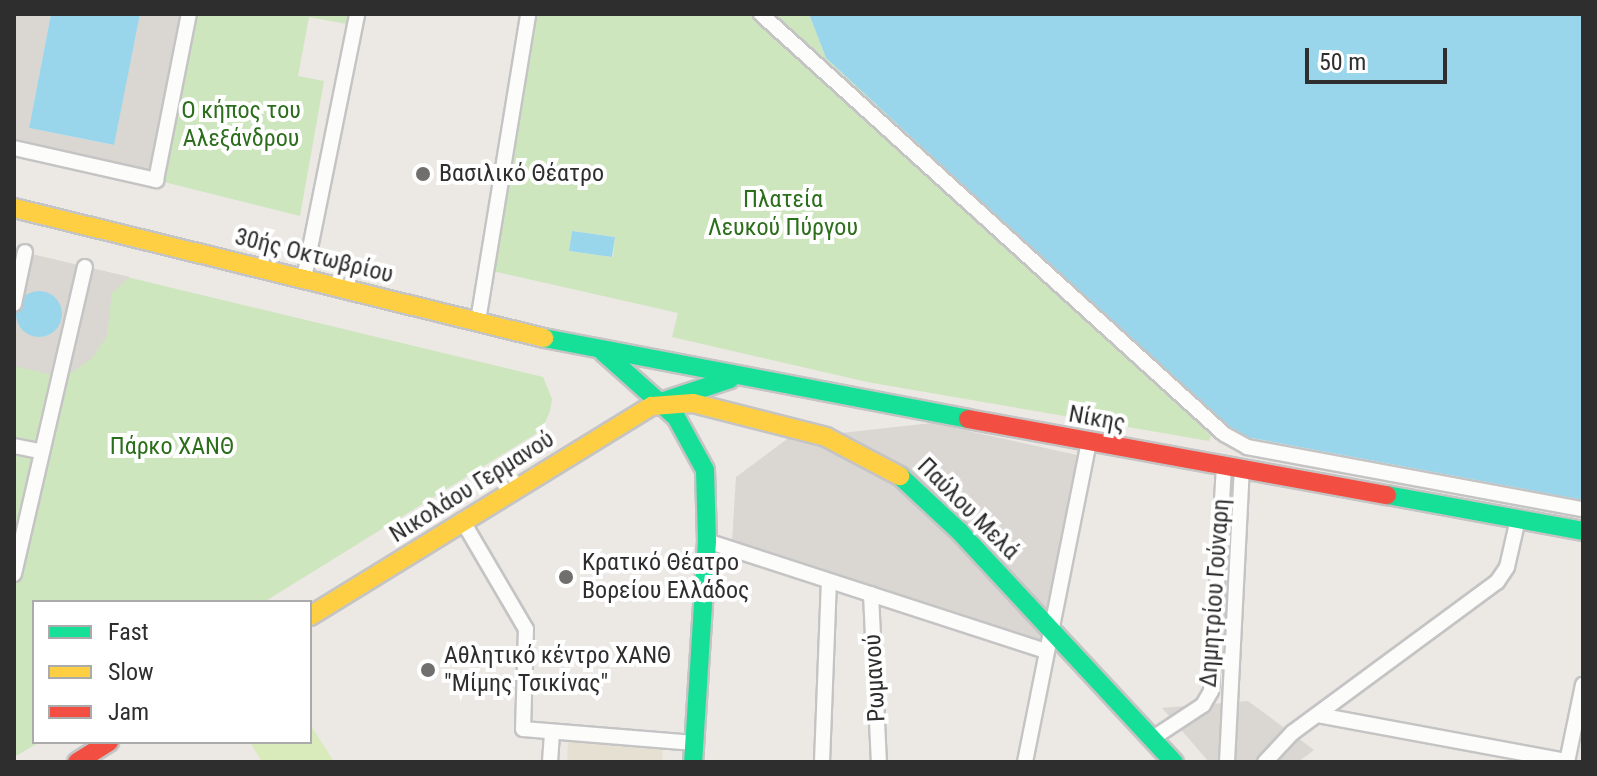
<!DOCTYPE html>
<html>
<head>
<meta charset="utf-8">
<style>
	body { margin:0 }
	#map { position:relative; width:1597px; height:776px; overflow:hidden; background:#ece8e4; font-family:"Roboto Condensed",sans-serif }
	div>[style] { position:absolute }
	.education>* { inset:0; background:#e6e0d3 }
	.green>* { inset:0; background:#cee6be }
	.pitch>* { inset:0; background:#d9eabb }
	.plaza>* { inset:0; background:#dad6d2 }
	.water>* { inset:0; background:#99d6ec }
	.round { border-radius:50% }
	.roads { filter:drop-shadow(2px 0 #c5c4c5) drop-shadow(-2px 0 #c5c4c5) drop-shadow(0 2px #c5c4c5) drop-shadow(0 -2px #c5c4c5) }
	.street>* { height:14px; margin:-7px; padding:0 7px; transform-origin:7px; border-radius:7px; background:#fcfcfb }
	.fast>* { height:18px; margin:-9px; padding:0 9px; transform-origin:9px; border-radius:9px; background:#16e098 }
	.slow>* { height:18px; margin:-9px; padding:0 9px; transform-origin:9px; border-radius:9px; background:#ffcf43 }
	.jam>* { height:18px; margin:-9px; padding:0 9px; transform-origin:9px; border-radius:9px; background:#f24e42 }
	.dots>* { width:22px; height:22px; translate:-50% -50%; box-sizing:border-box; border:4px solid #fff; border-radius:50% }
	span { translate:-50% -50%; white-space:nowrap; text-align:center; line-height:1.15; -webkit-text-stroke:8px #fff; paint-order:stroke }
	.park-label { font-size:24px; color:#2c6e1b }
	.poi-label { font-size:24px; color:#2e2e2e }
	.left { translate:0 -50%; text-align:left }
	.street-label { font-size:24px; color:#2e2e2e }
	.frame { position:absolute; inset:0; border:16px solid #2e2e2e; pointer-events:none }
	.legend { position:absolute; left:32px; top:600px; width:280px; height:144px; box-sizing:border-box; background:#fff; border:2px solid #ababab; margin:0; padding:10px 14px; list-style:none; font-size:24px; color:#2e2e2e }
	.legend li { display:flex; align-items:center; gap:16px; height:40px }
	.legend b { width:40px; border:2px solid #ababab }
	.scale { position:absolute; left:1305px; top:48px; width:142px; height:36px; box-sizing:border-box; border:4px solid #2e2e2e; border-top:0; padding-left:10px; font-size:24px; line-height:28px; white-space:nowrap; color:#2e2e2e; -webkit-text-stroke:6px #fff; paint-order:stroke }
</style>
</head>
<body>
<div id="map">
	<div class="education">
		<i style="clip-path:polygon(568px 742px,663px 748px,662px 762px,567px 762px)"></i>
	</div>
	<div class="green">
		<i style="clip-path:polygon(189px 14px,354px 14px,352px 25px,309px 17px,298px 76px,324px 81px,300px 216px,156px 180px)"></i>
		<i style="clip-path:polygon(evenodd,533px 14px,809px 14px,826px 58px,1217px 420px,1209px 441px,867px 382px,672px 337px,678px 313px,492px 271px,533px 14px,572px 231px,615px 237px,613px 257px,569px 251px,572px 231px)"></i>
		<i style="clip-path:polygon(14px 250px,543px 377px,552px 399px,550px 411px,542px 430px,264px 602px,34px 602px,34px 742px,40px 742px,14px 757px)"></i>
	</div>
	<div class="pitch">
		<i style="clip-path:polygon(310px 724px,334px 762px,262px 762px,250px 742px,310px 742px)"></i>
	</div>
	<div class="plaza">
		<i style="clip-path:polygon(14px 14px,51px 14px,29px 128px,113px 145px,140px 14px,189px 14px,156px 180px,14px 148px)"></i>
		<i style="clip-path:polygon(evenodd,14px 250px,130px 277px,112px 293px,107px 336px,92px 358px,73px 372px,57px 376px,14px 366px,14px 250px,30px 292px,46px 292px,49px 335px,42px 337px,35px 337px,30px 292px)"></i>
		<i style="clip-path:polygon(932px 423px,1086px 457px,1044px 660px,731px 558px,736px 477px,787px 439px)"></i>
		<i style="clip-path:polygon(1248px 701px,1314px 750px,1298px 762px,1209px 762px,1162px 708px)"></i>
	</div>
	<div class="water">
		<i style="clip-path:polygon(51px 14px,140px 14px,114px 145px,29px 128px)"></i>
		<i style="clip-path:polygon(809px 14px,1583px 14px,1583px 500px,1241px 436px,1217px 420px,826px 58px)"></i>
		<i style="clip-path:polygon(572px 231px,615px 237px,612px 257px,569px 251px)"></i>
		<i class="round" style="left:16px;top:291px;width:46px;height:46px"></i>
	</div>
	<div class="roads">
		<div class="street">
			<i style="left:761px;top:14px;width:625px;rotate:42.21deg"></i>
			<i style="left:1224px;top:434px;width:26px;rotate:29deg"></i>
			<i style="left:1247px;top:447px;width:342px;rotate:10.5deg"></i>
			<i style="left:14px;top:148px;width:146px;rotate:12.7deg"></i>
			<i style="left:156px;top:180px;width:169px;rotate:-78.8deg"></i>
			<i style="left:304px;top:278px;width:269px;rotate:-78.6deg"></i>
			<i style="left:14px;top:304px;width:53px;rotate:-78.1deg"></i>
			<i style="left:478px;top:321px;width:311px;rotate:-80.7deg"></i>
			<i style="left:14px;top:446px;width:25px;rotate:11deg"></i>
			<i style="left:462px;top:520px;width:126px;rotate:59.6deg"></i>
			<i style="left:526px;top:629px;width:100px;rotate:91.7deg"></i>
			<i style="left:523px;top:729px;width:172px;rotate:4.7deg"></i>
			<i style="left:707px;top:541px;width:356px;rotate:18deg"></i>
			<i style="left:14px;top:574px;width:315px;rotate:-77deg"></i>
			<i style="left:871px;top:594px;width:168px;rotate:87.3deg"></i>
			<i style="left:1318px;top:715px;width:253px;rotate:10.5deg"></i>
			<i style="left:1153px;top:738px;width:60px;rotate:-33.4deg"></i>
			<i style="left:1203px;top:705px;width:16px;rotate:-60deg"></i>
			<i style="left:1211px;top:691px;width:224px;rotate:-86.7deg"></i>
			<i style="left:550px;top:762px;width:29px;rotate:-86deg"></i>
			<i style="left:822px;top:762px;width:181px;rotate:-87.8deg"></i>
			<i style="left:1025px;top:762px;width:326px;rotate:-78.7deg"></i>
			<i style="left:1227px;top:762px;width:292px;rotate:-87.1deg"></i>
			<i style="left:1265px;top:762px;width:40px;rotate:-47deg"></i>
			<i style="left:1292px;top:733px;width:255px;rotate:-36.4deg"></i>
			<i style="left:1497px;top:582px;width:18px;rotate:-56deg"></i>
			<i style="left:1507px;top:567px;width:49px;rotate:-77.1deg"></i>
			<i style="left:1567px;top:762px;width:79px;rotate:-78.3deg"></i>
		</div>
		<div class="fast">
			<i style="left:544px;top:338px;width:432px;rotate:10.8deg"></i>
			<i style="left:603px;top:352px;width:98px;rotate:41.7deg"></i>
			<i style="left:676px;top:417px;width:60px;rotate:61.3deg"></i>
			<i style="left:705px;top:470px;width:71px;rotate:88.4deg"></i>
			<i style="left:707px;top:541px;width:221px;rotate:93.6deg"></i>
			<i style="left:661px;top:402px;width:73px;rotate:-18.4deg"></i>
			<i style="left:900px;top:476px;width:81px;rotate:43deg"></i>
			<i style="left:959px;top:531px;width:316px;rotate:47.1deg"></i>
			<i style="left:1387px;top:495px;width:199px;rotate:10.4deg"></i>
		</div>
		<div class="slow">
			<i style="left:14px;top:208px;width:546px;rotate:13.78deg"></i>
			<i style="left:310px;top:616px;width:401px;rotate:-31.6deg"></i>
			<i style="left:652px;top:406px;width:41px;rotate:-4.2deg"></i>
			<i style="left:693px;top:403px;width:137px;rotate:14.3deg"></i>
			<i style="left:826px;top:437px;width:84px;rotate:27.8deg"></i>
		</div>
		<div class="jam">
			<i style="left:968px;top:419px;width:426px;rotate:10.3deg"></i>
			<i style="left:77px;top:762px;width:38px;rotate:-32deg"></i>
		</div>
	</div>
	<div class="dots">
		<i style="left:423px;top:174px;background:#706f6e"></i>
		<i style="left:566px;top:577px;background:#706f6e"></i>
		<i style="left:428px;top:670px;background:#706f6e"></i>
	</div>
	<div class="park-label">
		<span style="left:241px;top:125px">Ο κήπος του<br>Αλεξάνδρου</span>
		<span style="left:783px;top:214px">Πλατεία<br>Λευκού Πύργου</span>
		<span style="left:172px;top:447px">Πάρκο ΧΑΝΘ</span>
	</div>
	<div class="poi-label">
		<span class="left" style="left:439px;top:174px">Βασιλικό Θέατρο</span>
		<span class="left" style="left:582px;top:577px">Κρατικό Θέατρο<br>Βορείου Ελλάδος</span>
		<span class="left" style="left:444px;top:670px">Αθλητικό κέντρο ΧΑΝΘ<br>"Μίμης Τσικίνας"</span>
	</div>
	<div class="street-label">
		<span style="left:314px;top:256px;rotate:14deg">30ής Οκτωβρίου</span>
		<span style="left:1097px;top:419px;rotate:10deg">Νίκης</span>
		<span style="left:472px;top:487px;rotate:-32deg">Νικολάου Γερμανού</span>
		<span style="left:968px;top:509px;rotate:45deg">Παύλου Μελά</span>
		<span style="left:1215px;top:593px;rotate:-86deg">Δημητρίου Γούναρη</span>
		<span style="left:875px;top:678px;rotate:-93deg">Ρωμανού</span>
	</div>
	<div class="frame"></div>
	<ul class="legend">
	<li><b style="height:10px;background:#16e098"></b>Fast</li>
	<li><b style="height:10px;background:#ffcf43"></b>Slow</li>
	<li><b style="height:10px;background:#f24e42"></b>Jam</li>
	</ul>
	<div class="scale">50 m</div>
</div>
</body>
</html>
